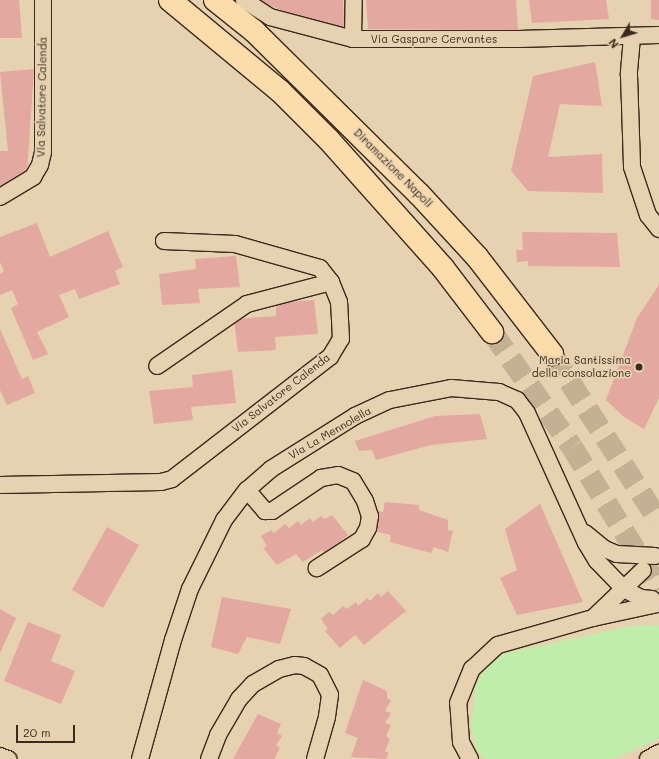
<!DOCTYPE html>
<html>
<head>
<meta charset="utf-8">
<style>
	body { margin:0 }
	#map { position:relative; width:659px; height:759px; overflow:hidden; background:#e6d1b0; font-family:Mali,sans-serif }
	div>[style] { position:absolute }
	.green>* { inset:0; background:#c1edaa }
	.building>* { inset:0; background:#e3a9a1 }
	.motorway-tunnel>* { height:22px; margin-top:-11px; transform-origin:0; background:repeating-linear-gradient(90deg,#c4b093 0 22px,transparent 0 33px) }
	.roads { filter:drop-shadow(1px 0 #3b2a1e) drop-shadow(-1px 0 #3b2a1e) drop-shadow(0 1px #3b2a1e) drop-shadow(0 -1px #3b2a1e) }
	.minor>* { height:16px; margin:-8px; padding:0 8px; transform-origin:8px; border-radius:8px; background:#e6d1b0 }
	.motorway>* { height:22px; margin:-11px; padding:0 11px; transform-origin:11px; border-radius:11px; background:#fddcac }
	.dots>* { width:11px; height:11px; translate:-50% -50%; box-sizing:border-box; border:2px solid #e6d1b0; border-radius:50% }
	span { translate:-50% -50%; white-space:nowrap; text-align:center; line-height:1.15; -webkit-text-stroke:3.5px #e6d1b0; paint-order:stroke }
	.street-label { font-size:11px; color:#3b2a1e }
	.poi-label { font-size:11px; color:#3b2a1e }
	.right { translate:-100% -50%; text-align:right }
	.north { position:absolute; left:603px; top:16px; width:40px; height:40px; -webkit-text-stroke:3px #e6d1b0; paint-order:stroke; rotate:232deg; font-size:11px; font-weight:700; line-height:16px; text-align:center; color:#3b2a1e }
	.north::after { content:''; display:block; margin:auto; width:14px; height:18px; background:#3b2a1e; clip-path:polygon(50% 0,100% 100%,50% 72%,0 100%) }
	.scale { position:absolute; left:16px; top:725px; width:59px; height:18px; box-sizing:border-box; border:2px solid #3b2a1e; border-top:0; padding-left:5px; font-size:12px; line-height:14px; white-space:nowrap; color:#3b2a1e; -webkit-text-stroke:3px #e6d1b0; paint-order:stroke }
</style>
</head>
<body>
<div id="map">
	<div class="green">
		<i style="clip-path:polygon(659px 625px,659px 739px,613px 759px,484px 759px,477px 751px,471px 729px,475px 687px,483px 671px,497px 655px,630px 626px)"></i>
	</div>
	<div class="building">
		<i style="clip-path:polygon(0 0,19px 0,22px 38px,0 38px)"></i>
		<i style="clip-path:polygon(258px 0,343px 0,344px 29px,301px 19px)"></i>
		<i style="clip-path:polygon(366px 0,516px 0,518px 30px,368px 29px)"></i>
		<i style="clip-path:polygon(529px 0,606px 0,609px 19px,532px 23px)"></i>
		<i style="clip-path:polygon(651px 0,659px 0,659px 20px,651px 19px)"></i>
		<i style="clip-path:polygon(595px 62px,602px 106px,560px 104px,548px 157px,602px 154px,603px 193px,528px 191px,511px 171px,533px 76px)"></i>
		<i style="clip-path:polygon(34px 69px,27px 174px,0 186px,0 151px,8px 151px,0 72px)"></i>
		<i style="clip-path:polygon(37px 223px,50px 257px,108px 231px,123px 267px,115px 271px,120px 284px,79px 299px,75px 289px,59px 295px,69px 317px,37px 332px,48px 354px,33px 360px,11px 308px,18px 304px,12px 290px,0 295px,0 274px,4px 271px,0 262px,0 237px)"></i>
		<i style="clip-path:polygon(522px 232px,617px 233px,620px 267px,528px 266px,528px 261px,517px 262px,516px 250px,523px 250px)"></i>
		<i style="clip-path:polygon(236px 256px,240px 287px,198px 289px,200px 303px,162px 305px,159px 274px,196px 269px,195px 259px)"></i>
		<i style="clip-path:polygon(659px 285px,659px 398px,644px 429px,624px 417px,606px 400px,637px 318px)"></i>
		<i style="clip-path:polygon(314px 300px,318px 334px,275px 337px,276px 350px,238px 352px,234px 319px,276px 316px,276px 303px)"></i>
		<i style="clip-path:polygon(0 329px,22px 379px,28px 376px,35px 393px,7px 405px,0 390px)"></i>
		<i style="clip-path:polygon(232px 370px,236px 403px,191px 407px,193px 420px,154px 424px,149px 391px,193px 387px,192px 375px)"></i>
		<i style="clip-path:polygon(480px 414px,487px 439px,431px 445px,376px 460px,372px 450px,359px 451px,355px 441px,435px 416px)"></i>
		<i style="clip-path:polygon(385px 502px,419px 505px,419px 510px,448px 520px,448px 530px,453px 531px,448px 552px,434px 547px,431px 553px,390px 542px,391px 535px,375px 531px,378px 511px,383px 512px)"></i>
		<i style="clip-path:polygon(540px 504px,583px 602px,517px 615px,500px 578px,517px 570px,505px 529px)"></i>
		<i style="clip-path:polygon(332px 515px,348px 535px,325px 554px,322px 550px,303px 562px,296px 554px,277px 565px,263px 548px,267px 546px,261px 536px,271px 530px,274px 533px,285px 524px,289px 528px,298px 521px,301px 525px,310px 518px,313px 522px,321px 516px,325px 519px)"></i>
		<i style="clip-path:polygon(107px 527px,139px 545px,103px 608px,72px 590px)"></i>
		<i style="clip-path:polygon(388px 591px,406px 611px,364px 645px,355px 635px,340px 648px,325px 631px,328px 629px,321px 619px,329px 612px,333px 615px,343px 606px,347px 609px,356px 602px,358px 606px,367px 598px,370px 601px,378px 593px,381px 597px)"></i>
		<i style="clip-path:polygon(222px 597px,291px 609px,280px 644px,247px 637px,238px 654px,211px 647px)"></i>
		<i style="clip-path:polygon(0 609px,16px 618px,0 653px)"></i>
		<i style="clip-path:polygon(28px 622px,61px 635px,51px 661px,75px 671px,61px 704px,4px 681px)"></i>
		<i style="clip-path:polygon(363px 680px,387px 691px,387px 698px,391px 700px,385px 711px,391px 713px,385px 723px,391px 725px,386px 736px,390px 739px,385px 751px,389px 753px,386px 759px,351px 757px,358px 738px,345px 733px)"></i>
		<i style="clip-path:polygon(258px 714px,281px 724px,277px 733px,282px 736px,276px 745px,280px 748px,274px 759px,233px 759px)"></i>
	</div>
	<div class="motorway-tunnel">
		<i style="left:492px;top:332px;width:140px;rotate:55.2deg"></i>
		<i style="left:572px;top:447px;width:167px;rotate:58.5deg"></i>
		<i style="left:552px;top:354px;width:198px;rotate:57.4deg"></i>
	</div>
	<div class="roads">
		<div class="minor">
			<i style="left:244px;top:0;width:31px;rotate:33deg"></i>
			<i style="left:270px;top:17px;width:86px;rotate:14.8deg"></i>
			<i style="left:353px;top:39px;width:165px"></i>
			<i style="left:518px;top:39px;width:141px;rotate:-1.6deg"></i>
			<i style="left:632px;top:37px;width:38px;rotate:95deg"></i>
			<i style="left:629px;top:75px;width:92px;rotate:88.1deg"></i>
			<i style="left:632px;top:167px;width:51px;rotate:71.6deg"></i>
			<i style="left:648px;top:215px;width:18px;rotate:52deg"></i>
			<i style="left:353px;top:39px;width:39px;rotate:-89deg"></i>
			<i style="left:0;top:197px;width:39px;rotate:-31deg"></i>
			<i style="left:33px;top:177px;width:14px;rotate:-60deg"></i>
			<i style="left:40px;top:165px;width:13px;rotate:-77deg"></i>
			<i style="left:43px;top:152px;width:152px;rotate:-90deg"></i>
			<i style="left:164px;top:241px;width:71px;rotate:2.4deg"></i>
			<i style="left:235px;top:244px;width:88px;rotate:15.8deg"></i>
			<i style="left:320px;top:268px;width:18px;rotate:52deg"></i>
			<i style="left:0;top:485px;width:161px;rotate:-1.1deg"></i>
			<i style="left:161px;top:482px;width:11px;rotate:-15deg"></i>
			<i style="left:172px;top:479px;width:200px;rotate:-37.7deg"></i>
			<i style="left:330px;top:357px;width:21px;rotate:-59deg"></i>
			<i style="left:341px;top:339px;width:37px;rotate:-93deg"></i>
			<i style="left:339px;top:302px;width:22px;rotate:-112deg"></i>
			<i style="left:331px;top:282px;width:87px;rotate:165.3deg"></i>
			<i style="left:247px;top:304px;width:109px;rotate:145.4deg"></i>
			<i style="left:247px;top:490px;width:28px;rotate:49deg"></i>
			<i style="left:265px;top:511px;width:7px"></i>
			<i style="left:272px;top:511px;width:59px;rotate:-34deg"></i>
			<i style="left:321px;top:478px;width:17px;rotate:-10deg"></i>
			<i style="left:338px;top:475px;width:16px;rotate:22deg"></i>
			<i style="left:353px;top:481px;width:23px;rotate:59deg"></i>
			<i style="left:365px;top:501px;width:16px;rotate:72deg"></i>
			<i style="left:370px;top:516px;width:12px;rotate:99deg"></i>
			<i style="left:368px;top:528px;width:13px;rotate:119deg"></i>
			<i style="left:362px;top:539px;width:54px;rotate:147.2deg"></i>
			<i style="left:585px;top:533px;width:26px;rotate:39deg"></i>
			<i style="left:605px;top:549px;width:13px;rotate:23deg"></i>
			<i style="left:617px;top:554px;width:38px;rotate:3deg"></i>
			<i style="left:593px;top:618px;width:69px;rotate:-43.8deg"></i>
			<i style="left:0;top:756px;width:9px;rotate:21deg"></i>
			<i style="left:140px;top:759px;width:123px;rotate:-74.5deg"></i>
			<i style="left:173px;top:640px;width:54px;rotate:-71.6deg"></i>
			<i style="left:190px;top:589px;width:77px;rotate:-63.8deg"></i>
			<i style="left:224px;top:520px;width:38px;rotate:-53deg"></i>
			<i style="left:247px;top:490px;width:32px;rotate:-41deg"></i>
			<i style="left:271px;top:469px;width:99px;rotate:-32.2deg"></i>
			<i style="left:355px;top:416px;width:38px;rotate:-25deg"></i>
			<i style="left:390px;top:400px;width:62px;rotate:-11.1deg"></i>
			<i style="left:451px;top:388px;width:48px;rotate:4.8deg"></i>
			<i style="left:499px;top:392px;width:20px;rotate:24deg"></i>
			<i style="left:517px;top:400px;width:16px;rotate:52deg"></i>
			<i style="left:527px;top:413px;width:143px;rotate:65.6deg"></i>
			<i style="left:586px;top:543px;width:21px;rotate:59deg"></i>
			<i style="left:597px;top:561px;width:39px;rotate:46deg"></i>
			<i style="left:624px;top:589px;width:19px;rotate:28deg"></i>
			<i style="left:641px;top:598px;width:11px;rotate:5deg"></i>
			<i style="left:209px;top:759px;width:26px;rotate:-69deg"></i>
			<i style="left:218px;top:735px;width:42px;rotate:-59.7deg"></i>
			<i style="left:239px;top:699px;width:21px;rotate:-47deg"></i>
			<i style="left:253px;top:684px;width:30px;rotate:-30deg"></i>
			<i style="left:279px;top:669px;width:16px;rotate:-14deg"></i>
			<i style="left:295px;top:665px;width:9px;rotate:6deg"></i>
			<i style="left:304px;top:666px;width:18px;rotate:29deg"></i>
			<i style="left:320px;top:675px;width:22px;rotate:63deg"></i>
			<i style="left:330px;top:695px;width:22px;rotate:98deg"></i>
			<i style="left:327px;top:717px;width:44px;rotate:105.9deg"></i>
			<i style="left:470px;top:759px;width:19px;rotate:-118deg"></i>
			<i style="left:461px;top:742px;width:39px;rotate:-94deg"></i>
			<i style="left:458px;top:703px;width:37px;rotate:-68deg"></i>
			<i style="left:472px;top:669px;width:35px;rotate:-43deg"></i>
			<i style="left:498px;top:645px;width:99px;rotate:-15.9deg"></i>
			<i style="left:593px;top:618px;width:66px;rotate:-12.3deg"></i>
			<i style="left:648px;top:759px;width:13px;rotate:-29deg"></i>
		</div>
		<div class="motorway">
			<i style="left:170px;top:0;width:143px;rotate:39.6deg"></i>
			<i style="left:280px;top:91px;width:69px;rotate:45deg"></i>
			<i style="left:329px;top:140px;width:171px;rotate:48.3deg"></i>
			<i style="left:443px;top:268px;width:81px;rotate:52.6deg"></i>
			<i style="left:215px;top:0;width:50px;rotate:38.5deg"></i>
			<i style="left:254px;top:31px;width:232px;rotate:44.7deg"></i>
			<i style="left:419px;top:194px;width:86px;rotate:47.4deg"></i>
			<i style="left:477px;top:257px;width:123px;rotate:52.3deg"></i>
		</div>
	</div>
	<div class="dots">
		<i style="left:639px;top:367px;background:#3b2a1e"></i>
	</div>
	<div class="street-label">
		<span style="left:434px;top:39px">Via Gaspare Cervantes</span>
		<span style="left:42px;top:97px;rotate:-89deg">Via Salvatore Calenda</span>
		<span style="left:393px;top:168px;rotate:45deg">Diramazione Napoli</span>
		<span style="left:281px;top:393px;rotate:-38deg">Via Salvatore Calenda</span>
		<span style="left:330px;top:433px;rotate:-30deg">Via La Mennolella</span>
	</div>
	<div class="poi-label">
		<span class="right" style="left:631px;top:367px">Maria Santissima<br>della consolazione</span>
	</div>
	<div class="north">N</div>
	<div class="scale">20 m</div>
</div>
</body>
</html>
